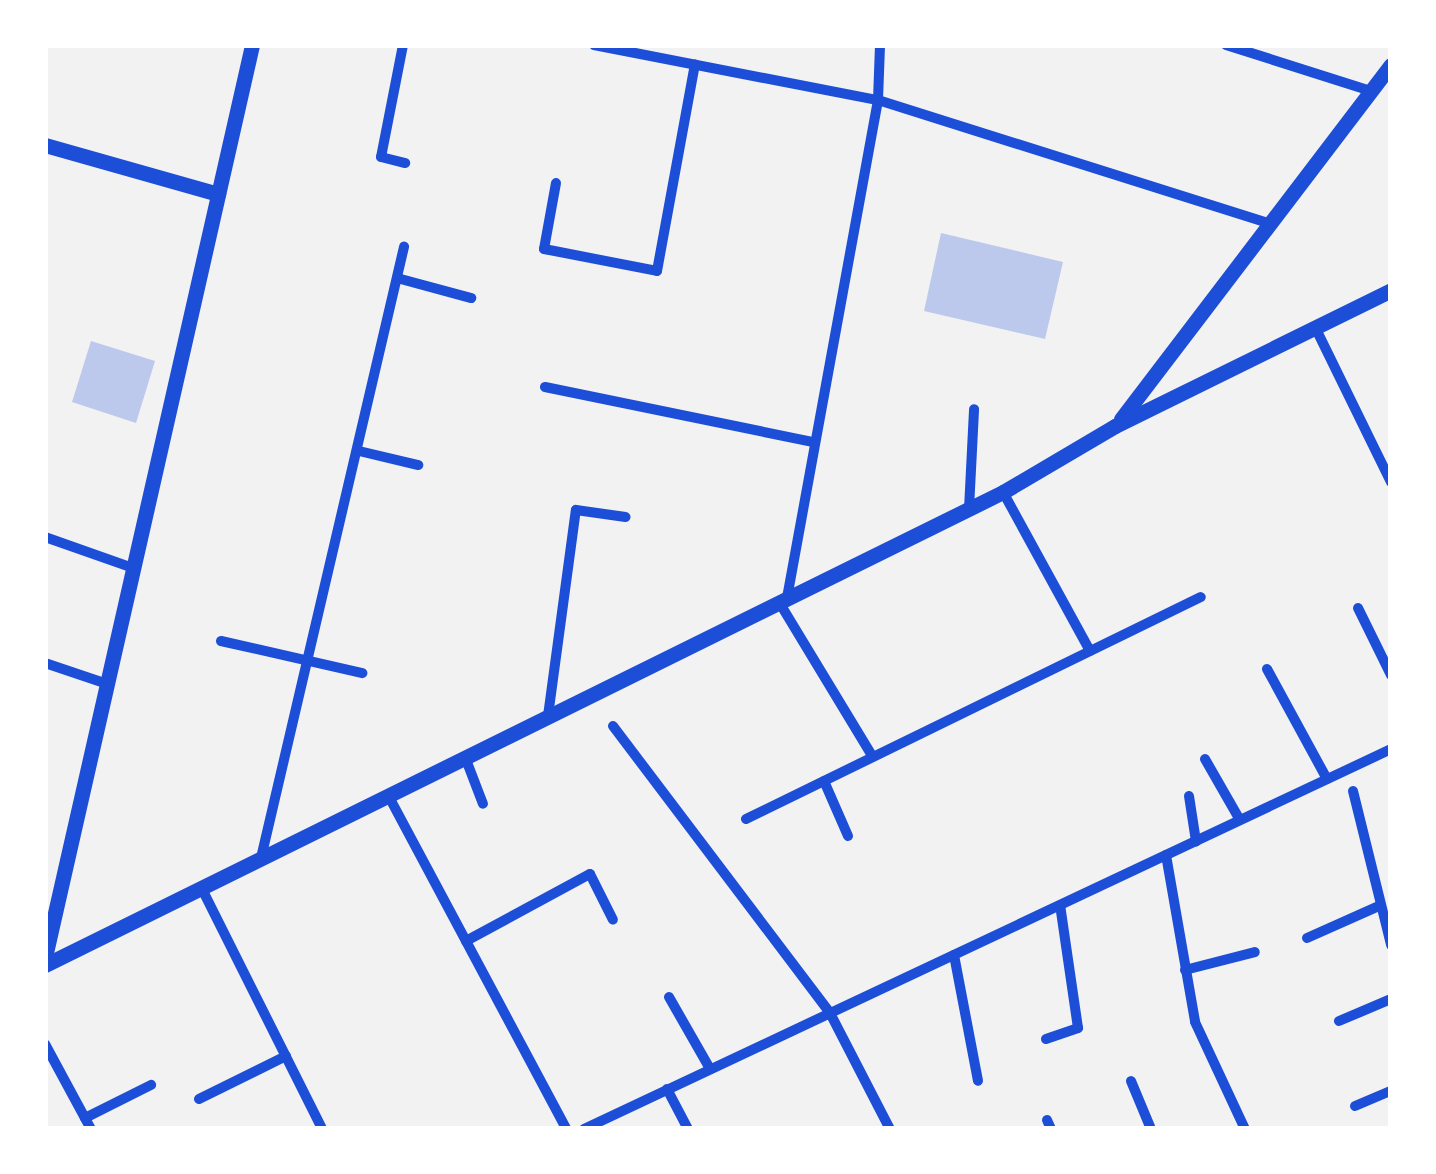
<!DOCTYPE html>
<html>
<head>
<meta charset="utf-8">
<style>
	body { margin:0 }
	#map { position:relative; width:1436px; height:1174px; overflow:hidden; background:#f2f2f2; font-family:"Nunito Sans",sans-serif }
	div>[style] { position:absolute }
	.building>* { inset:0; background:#bdc9ec }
	.minor>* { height:10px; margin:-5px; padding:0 5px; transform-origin:5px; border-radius:5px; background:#1d4ed8 }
	.tertiary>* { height:15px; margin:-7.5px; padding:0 7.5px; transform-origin:7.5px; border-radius:7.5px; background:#1d4ed8 }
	span { translate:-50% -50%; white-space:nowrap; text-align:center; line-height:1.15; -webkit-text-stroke:8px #fff; paint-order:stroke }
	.frame { position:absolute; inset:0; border:48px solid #fff; pointer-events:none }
</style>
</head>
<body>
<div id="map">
	<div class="building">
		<i style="clip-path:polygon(941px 233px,1063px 262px,1045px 339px,924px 311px)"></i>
		<i style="clip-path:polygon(91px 341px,155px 361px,136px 423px,72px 402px)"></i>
	</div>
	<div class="minor">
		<i style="left:403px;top:45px;width:114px;rotate:101.1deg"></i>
		<i style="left:381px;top:157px;width:25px;rotate:14deg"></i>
		<i style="left:594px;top:45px;width:289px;rotate:11deg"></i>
		<i style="left:878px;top:100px;width:409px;rotate:17.5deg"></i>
		<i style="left:1226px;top:45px;width:152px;rotate:17.6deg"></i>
		<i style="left:556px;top:183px;width:67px;rotate:100.3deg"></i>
		<i style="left:544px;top:249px;width:115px;rotate:11deg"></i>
		<i style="left:657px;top:271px;width:210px;rotate:-79.6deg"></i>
		<i style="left:397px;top:278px;width:77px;rotate:15.1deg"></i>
		<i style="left:1315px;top:327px;width:173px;rotate:63.9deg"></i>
		<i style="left:545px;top:387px;width:274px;rotate:11.6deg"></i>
		<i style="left:359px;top:451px;width:61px;rotate:13.3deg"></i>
		<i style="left:1003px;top:492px;width:181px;rotate:61.3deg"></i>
		<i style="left:969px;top:509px;width:100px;rotate:-87.1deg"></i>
		<i style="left:45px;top:537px;width:93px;rotate:19.4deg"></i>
		<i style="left:787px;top:598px;width:506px;rotate:-79.64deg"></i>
		<i style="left:878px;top:100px;width:55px;rotate:-87.9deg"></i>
		<i style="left:779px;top:602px;width:181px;rotate:58.8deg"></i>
		<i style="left:1358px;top:608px;width:75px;rotate:63.8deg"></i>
		<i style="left:221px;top:641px;width:145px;rotate:12.8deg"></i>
		<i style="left:45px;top:663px;width:65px;rotate:18.7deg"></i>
		<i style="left:1267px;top:669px;width:125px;rotate:61.4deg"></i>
		<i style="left:548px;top:716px;width:208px;rotate:-82.3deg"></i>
		<i style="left:576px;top:510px;width:50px;rotate:8deg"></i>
		<i style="left:613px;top:726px;width:360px;rotate:52.9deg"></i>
		<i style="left:830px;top:1013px;width:131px;rotate:62.7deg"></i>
		<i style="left:465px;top:757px;width:50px;rotate:69deg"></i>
		<i style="left:1205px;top:759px;width:70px;rotate:60.2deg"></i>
		<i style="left:824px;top:781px;width:60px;rotate:66.4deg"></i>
		<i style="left:1353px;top:791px;width:159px;rotate:76.1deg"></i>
		<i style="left:388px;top:795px;width:378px;rotate:61.9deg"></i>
		<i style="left:1189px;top:796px;width:46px;rotate:81.2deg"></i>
		<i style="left:746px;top:819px;width:506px;rotate:-26.01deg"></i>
		<i style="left:1166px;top:855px;width:169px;rotate:80.1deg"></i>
		<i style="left:1195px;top:1022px;width:118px;rotate:65deg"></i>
		<i style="left:261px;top:858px;width:628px;rotate:-76.83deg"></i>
		<i style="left:201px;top:887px;width:271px;rotate:63.4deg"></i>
		<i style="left:1307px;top:938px;width:79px;rotate:-24deg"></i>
		<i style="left:466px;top:941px;width:141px;rotate:-28.4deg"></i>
		<i style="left:590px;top:874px;width:51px;rotate:63.4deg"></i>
		<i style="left:954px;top:955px;width:128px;rotate:79.2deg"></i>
		<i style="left:1185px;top:970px;width:72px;rotate:-14.4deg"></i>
		<i style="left:669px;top:997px;width:83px;rotate:60.3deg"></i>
		<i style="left:1339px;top:1021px;width:56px;rotate:-22.9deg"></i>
		<i style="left:1046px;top:1039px;width:34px;rotate:-19deg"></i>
		<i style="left:1078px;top:1028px;width:124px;rotate:-98.3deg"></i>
		<i style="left:45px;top:1044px;width:97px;rotate:61.6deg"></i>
		<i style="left:1131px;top:1081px;width:52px;rotate:67.4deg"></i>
		<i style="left:667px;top:1089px;width:45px;rotate:62.3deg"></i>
		<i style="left:199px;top:1099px;width:97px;rotate:-26.3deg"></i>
		<i style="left:1355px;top:1106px;width:39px;rotate:-23deg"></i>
		<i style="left:85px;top:1118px;width:74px;rotate:-26.6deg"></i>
		<i style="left:1047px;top:1120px;width:10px;rotate:66deg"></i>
		<i style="left:584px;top:1129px;width:892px;rotate:-25.21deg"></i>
	</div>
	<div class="tertiary">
		<i style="left:45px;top:145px;width:180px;rotate:15.8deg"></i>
		<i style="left:1121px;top:419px;width:445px;rotate:-52.7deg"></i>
		<i style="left:45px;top:957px;width:935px;rotate:-77.21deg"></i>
		<i style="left:45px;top:965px;width:1068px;rotate:-26.28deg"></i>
		<i style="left:1003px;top:492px;width:130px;rotate:-30.5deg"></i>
		<i style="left:1115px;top:426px;width:308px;rotate:-26.2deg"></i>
	</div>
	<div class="frame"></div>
</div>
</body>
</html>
